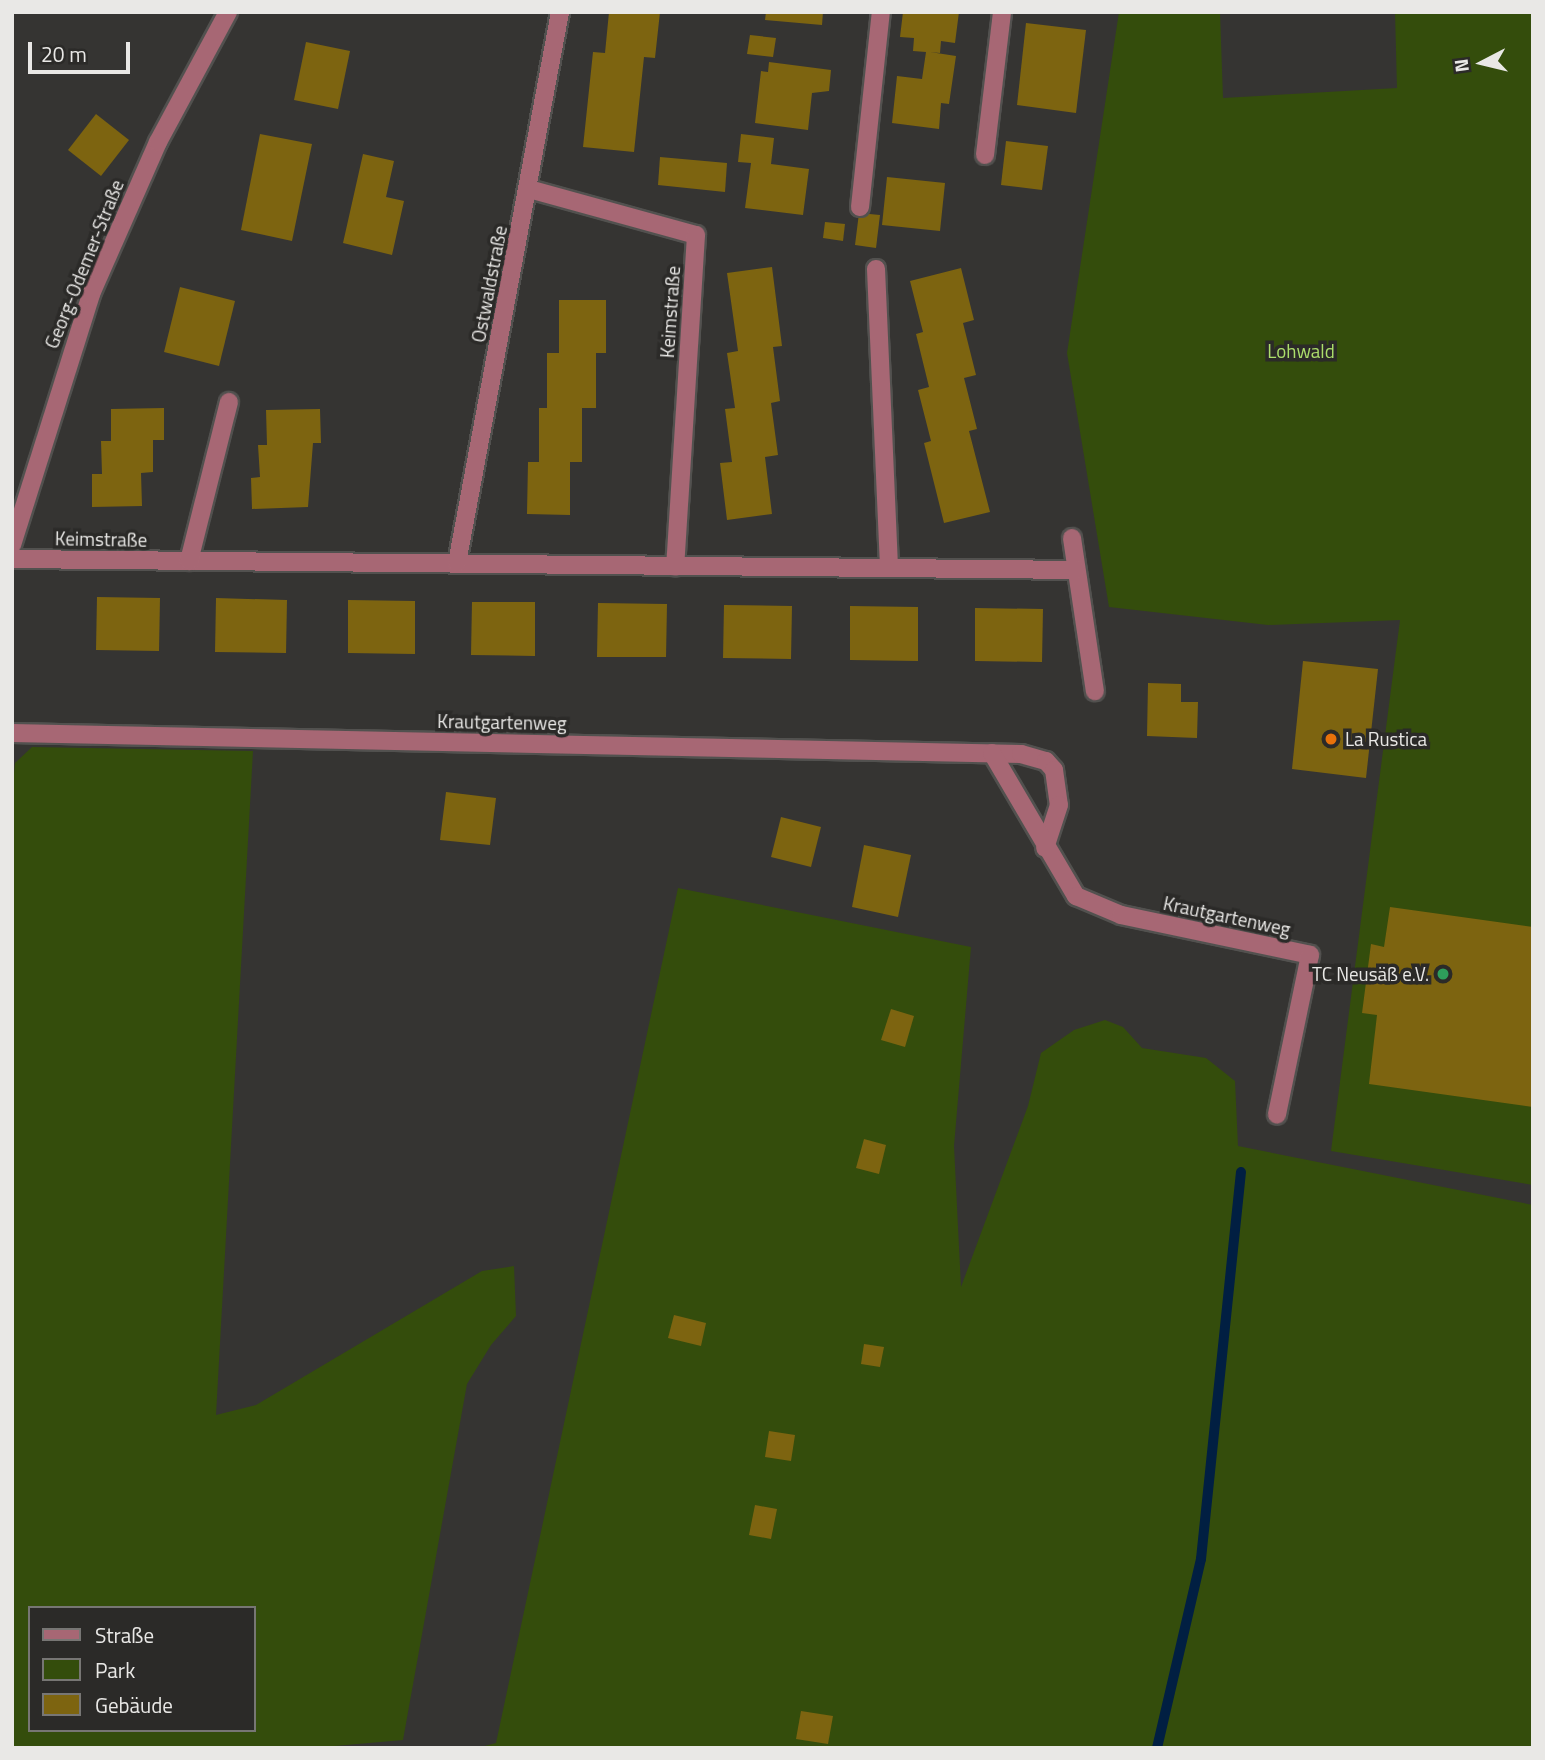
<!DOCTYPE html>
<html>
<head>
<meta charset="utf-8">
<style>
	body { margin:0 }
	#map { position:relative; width:1545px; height:1760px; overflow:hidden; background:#353432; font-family:"Titillium Web",sans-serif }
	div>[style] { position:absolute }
	.green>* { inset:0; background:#344d0c }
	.stream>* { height:10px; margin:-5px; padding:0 5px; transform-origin:5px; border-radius:5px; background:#011f42 }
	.building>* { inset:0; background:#7d6410 }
	.roads { filter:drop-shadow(2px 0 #52514f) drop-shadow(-2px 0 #52514f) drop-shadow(0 2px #52514f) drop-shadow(0 -2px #52514f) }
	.minor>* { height:18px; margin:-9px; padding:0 9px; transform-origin:9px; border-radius:9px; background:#a76774 }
	.dots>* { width:19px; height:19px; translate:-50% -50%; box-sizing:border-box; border:4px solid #2b2a28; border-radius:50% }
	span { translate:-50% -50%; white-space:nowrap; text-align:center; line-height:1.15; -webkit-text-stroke:7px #2b2a28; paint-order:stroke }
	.street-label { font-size:19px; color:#e9e8e6 }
	.park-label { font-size:19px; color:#acde6b }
	.poi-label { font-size:19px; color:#e9e8e6 }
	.left { translate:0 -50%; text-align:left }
	.right { translate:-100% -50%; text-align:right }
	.frame { position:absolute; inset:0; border:14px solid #e9e8e6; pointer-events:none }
	.legend { position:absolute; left:28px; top:1606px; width:228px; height:126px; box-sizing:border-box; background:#2b2a28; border:2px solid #777674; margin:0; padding:9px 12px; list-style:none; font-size:21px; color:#e9e8e6 }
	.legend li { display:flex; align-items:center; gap:14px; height:35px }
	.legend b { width:35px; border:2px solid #777674 }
	.north { position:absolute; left:1447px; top:28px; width:70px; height:70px; -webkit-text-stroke:5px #2b2a28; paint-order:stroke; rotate:263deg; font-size:19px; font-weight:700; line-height:28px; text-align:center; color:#e9e8e6 }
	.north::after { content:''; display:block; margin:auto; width:24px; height:32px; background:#e9e8e6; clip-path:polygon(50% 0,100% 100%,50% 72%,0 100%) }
	.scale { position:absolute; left:28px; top:42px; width:102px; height:32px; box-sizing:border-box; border:4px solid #e9e8e6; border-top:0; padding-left:9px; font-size:21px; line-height:24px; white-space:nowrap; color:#e9e8e6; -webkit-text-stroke:5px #2b2a28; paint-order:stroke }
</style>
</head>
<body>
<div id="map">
	<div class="green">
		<i style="clip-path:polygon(1119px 12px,1220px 12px,1223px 98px,1397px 88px,1395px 12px,1533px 12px,1533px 1185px,1331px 1151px,1400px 620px,1268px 625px,1109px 607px,1067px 353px)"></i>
		<i style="clip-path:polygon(evenodd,32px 747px,253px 751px,216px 1415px,256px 1405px,482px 1271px,514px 1266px,516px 1316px,491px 1345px,467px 1384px,403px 1740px,312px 1748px,12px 1748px,12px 795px,15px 763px,32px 747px,30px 1608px,254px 1608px,254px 1730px,30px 1730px,30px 1608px)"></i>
		<i style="clip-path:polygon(678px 888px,971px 947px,954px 1146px,961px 1287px,1028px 1106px,1041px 1053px,1074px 1030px,1105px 1020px,1123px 1027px,1142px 1048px,1206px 1058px,1235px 1081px,1238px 1146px,1533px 1205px,1533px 1748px,477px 1748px,496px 1743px)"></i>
	</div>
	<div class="stream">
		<i style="left:1157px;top:1748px;width:194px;rotate:-76.9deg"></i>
		<i style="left:1201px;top:1559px;width:389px;rotate:-84.1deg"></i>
	</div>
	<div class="building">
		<i style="clip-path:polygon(609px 12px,660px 12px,655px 58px,644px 57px,634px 152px,583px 147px,593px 52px,605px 53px)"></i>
		<i style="clip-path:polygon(766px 12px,823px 12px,822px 25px,765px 20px)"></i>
		<i style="clip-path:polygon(903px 12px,959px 12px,955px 43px,941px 41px,940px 53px,930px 52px,956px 56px,949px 104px,941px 103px,939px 129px,892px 123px,897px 76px,922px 79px,926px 52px,913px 51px,914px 38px,900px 37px)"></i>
		<i style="clip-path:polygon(1026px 23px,1086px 30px,1076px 113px,1017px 105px)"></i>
		<i style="clip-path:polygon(750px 35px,776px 38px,773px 57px,747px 54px)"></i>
		<i style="clip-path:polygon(306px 42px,350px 51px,338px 109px,294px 100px)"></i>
		<i style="clip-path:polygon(769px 62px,831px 70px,829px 91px,812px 93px,808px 130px,755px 123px,761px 71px,768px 72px)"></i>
		<i style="clip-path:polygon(96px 114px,129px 140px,101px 176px,68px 150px)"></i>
		<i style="clip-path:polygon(260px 134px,312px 144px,292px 241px,241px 230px)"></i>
		<i style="clip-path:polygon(741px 134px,774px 138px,771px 164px,809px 169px,803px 215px,745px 208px,751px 163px,738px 162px)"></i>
		<i style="clip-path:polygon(1006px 141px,1048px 146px,1042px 190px,1001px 185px)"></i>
		<i style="clip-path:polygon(363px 154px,394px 161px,386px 197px,404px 201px,392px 255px,343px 243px)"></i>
		<i style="clip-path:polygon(660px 157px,727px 163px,725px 192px,658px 185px)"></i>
		<i style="clip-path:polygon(887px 177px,945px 183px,940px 231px,882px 225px)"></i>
		<i style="clip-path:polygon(859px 213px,880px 215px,876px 248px,855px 245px)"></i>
		<i style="clip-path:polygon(825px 222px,845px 224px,843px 241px,823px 238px)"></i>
		<i style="clip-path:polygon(772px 267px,782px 346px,773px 347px,780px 401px,771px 403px,778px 455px,765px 457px,772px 514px,727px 520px,720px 463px,732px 462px,725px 409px,735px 408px,727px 353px,738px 351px,727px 273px)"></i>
		<i style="clip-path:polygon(961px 268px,974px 320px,963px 323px,976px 375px,964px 378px,977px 429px,969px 431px,990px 512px,944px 523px,924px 443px,931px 441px,918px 390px,929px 387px,916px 334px,923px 332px,910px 281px)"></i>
		<i style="clip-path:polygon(180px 287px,235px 301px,219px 366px,164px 352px)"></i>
		<i style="clip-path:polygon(559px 300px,606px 300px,606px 353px,596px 353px,596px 408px,582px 408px,582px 462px,570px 462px,570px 515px,527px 514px,528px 462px,539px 462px,539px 408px,547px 408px,547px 353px,559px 353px)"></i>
		<i style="clip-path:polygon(164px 408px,164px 440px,153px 440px,153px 472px,141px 473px,142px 506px,92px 507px,92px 474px,102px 474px,101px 441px,111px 441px,111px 409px)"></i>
		<i style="clip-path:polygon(320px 409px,321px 443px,313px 443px,308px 507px,252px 509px,251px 478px,260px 477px,258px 445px,267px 445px,266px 410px)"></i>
		<i style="clip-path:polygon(97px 597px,160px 598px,159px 651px,96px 650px)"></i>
		<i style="clip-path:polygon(216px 598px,287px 600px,286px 653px,215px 652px)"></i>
		<i style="clip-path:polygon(348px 600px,415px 601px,415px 654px,348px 653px)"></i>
		<i style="clip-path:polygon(472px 602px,535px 602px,535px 656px,471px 655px)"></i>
		<i style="clip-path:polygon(598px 603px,667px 604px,666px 657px,597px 657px)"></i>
		<i style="clip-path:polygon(724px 605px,792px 606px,791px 659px,723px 658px)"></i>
		<i style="clip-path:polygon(850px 606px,918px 607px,918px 661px,850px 660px)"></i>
		<i style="clip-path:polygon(975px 608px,1043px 609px,1042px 662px,975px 661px)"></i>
		<i style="clip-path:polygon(1303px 661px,1378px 669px,1366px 778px,1292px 769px)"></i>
		<i style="clip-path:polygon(1148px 683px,1181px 684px,1181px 702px,1198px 702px,1197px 738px,1147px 736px)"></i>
		<i style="clip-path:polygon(446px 792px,496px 798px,490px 845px,440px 840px)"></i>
		<i style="clip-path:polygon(781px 817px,821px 827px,811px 867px,771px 857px)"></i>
		<i style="clip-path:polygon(864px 845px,911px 855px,898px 917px,852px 907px)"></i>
		<i style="clip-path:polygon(1390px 907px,1533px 927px,1533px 1107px,1369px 1084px,1377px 1015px,1362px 1013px,1371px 944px,1384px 947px)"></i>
		<i style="clip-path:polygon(891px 1009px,914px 1016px,905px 1047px,881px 1040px)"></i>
		<i style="clip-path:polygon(864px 1139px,886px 1145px,879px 1174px,856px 1168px)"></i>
		<i style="clip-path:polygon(674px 1315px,706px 1323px,701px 1346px,668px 1338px)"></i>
		<i style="clip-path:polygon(864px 1344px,884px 1347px,880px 1367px,861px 1364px)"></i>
		<i style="clip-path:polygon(769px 1431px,795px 1435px,791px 1461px,765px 1457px)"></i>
		<i style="clip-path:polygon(755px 1505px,777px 1509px,771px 1539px,749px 1535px)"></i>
		<i style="clip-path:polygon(801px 1711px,833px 1716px,828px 1744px,796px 1739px)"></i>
	</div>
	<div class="roads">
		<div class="minor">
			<i style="left:985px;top:155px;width:144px;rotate:-83.2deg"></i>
			<i style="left:529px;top:189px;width:173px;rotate:15.4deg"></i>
			<i style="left:696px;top:235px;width:332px;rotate:93.6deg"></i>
			<i style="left:860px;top:207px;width:196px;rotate:-83.9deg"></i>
			<i style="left:876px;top:269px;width:299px;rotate:87.5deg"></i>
			<i style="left:1072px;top:538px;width:155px;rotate:81.5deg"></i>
			<i style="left:12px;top:545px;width:263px;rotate:-72.5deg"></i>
			<i style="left:91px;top:294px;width:166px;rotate:-66.2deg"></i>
			<i style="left:158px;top:142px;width:148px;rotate:-61.7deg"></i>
			<i style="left:12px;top:559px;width:1064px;rotate:0.59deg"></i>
			<i style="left:189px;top:561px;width:164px;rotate:-75.9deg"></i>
			<i style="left:457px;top:563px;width:561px;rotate:-79.41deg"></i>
			<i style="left:12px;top:733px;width:1009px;rotate:1.19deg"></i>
			<i style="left:1021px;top:754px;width:26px;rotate:16deg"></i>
			<i style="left:1046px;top:761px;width:12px;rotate:48deg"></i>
			<i style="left:1054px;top:770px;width:35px;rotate:82deg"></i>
			<i style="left:1059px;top:805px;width:45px;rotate:108deg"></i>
			<i style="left:992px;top:753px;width:166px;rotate:59.6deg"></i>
			<i style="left:1076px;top:896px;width:49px;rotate:22.9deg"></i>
			<i style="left:1121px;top:915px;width:193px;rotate:11.9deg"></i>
			<i style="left:1310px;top:955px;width:163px;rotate:101.7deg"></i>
		</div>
	</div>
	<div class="dots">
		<i style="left:1331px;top:739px;background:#e8710a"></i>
		<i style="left:1443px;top:974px;background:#2e9e5b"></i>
	</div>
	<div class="street-label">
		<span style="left:84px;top:264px;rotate:-68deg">Georg-Odemer-Straße</span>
		<span style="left:489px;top:284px;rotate:-79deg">Ostwaldstraße</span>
		<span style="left:670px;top:312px;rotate:-86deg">Keimstraße</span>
		<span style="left:101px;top:539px;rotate:1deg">Keimstraße</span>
		<span style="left:502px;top:722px;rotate:1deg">Krautgartenweg</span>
		<span style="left:1227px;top:916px;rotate:12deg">Krautgartenweg</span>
	</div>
	<div class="park-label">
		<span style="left:1301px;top:351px">Lohwald</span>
	</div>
	<div class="poi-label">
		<span class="left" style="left:1345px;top:739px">La Rustica</span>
		<span class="right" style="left:1429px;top:974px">TC Neusäß e.V.</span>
	</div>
	<div class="frame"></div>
	<ul class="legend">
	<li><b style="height:9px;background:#a76774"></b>Straße</li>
	<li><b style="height:19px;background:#344d0c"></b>Park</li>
	<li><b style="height:19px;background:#7d6410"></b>Gebäude</li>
	</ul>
	<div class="north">N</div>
	<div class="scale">20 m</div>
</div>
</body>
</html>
